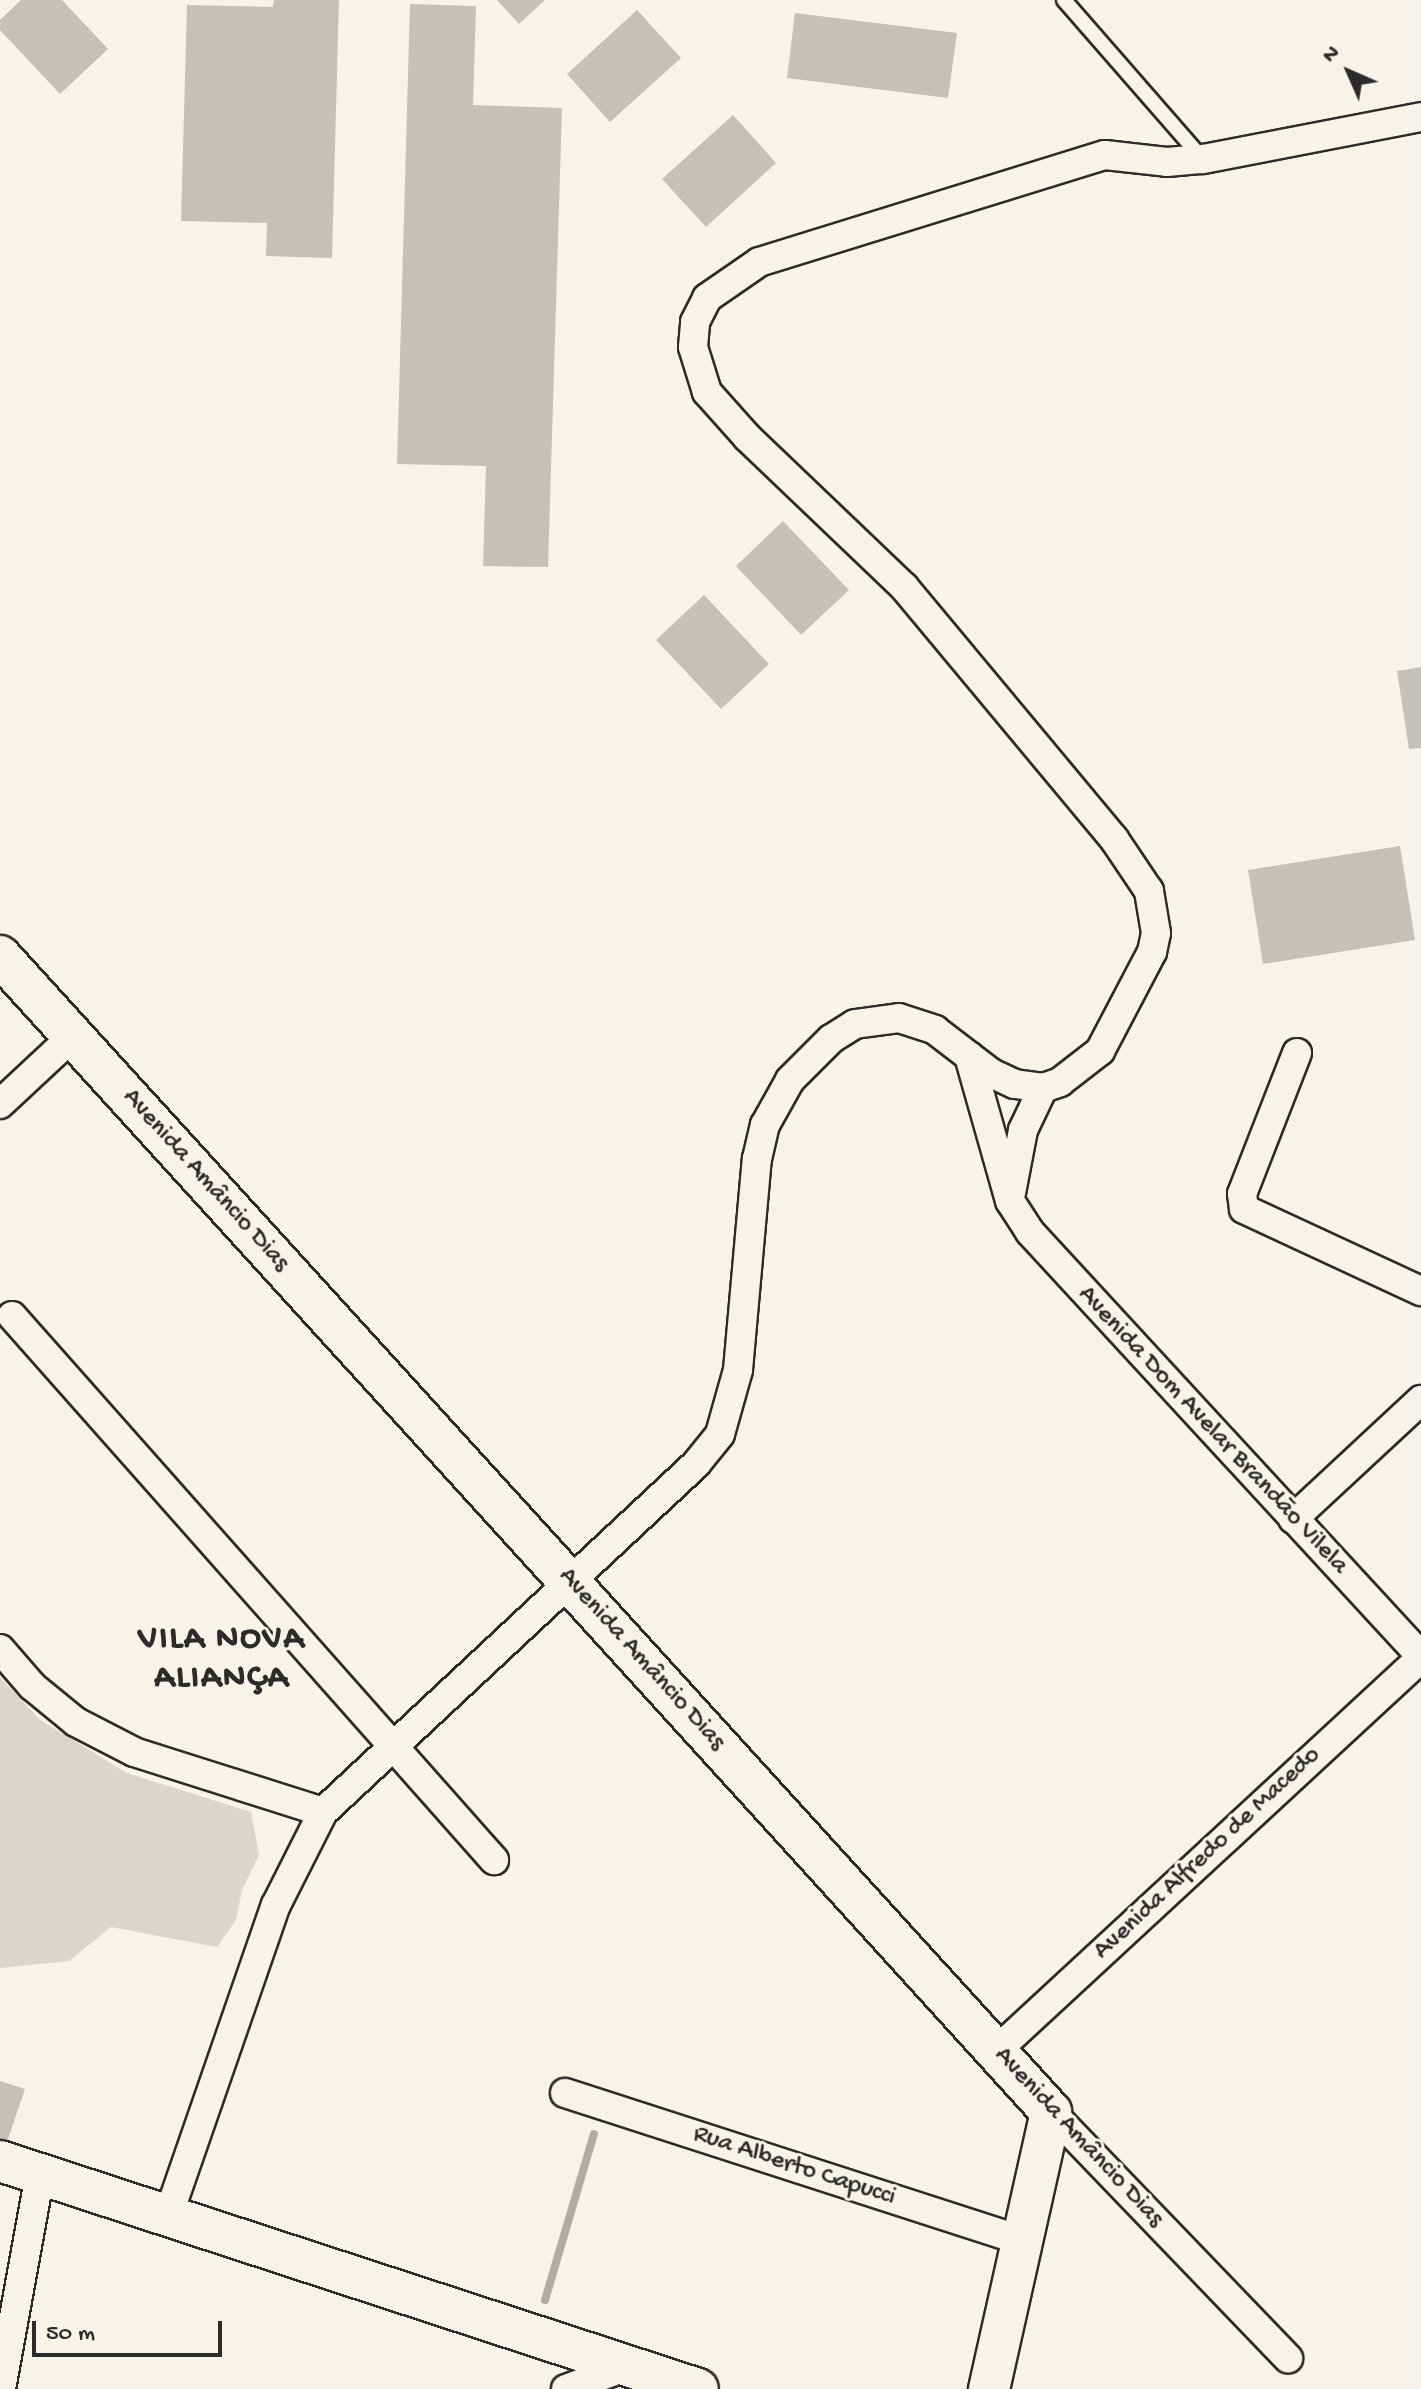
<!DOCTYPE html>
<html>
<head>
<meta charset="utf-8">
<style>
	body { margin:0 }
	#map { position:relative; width:1421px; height:2389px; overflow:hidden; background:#f7f3e8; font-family:"Gochi Hand",sans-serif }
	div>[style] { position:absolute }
	.green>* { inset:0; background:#dad6cc }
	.stream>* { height:8px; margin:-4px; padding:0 4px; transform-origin:4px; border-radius:4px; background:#afaca4 }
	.building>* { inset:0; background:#c4c1b9 }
	.roads { filter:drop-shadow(2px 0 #2b2b2b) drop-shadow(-2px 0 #2b2b2b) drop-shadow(0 2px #2b2b2b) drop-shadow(0 -2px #2b2b2b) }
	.lane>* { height:14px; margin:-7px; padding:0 7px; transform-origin:7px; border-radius:7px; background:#f7f3e8 }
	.street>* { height:28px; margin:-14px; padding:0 14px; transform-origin:14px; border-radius:14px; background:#f7f3e8 }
	.secondary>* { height:40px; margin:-20px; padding:0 20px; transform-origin:20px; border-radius:20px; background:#f7f3e8 }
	span { translate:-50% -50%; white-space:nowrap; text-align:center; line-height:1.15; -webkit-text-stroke:6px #f7f3e8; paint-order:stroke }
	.street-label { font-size:26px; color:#2b2b2b }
	.district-label { font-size:34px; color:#2b2b2b; font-weight:700; letter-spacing:2px }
	.north { position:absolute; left:1309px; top:32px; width:80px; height:80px; -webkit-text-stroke:6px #f7f3e8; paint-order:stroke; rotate:315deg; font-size:22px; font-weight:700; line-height:32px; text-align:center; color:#2b2b2b }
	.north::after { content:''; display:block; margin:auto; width:28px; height:36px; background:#2b2b2b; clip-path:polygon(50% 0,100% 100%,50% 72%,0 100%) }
	.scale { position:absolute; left:32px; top:2321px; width:190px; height:36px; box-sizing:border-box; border:4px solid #2b2b2b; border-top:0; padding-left:10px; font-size:24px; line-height:28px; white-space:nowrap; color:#2b2b2b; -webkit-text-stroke:6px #f7f3e8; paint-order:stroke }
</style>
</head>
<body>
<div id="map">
	<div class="green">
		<i style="clip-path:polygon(0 1677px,39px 1719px,127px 1773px,251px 1812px,259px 1855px,242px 1890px,236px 1920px,217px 1947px,111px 1927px,69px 1961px,0 1968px)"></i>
	</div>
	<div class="stream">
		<i style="left:545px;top:2300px;width:173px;rotate:-73.6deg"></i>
	</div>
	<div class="building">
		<i style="clip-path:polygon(21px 0,62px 0,108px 49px,60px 94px,0 30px,0 20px)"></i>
		<i style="clip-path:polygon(274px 0,339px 0,332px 258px,266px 256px,267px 223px,181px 221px,187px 5px,273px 7px)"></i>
		<i style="clip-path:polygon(497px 0,545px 0,519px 24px)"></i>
		<i style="clip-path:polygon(410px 4px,476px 6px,473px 105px,562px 108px,548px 567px,483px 566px,486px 466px,397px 464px)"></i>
		<i style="clip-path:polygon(637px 10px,681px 58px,610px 122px,567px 74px)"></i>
		<i style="clip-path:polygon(795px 13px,957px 33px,948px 98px,787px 78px)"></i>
		<i style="clip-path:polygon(733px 115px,776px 163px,706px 227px,662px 179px)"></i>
		<i style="clip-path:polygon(783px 521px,849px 590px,801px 635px,736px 566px)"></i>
		<i style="clip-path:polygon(704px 595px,769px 664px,721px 709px,656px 640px)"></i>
		<i style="clip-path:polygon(1421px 667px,1421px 748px,1409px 749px,1397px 671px)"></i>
		<i style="clip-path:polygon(1400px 846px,1415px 940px,1263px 964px,1248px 870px)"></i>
		<i style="clip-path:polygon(0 2081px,25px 2089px,8px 2139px,0 2139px)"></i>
	</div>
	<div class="roads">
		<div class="lane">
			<i style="left:1064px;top:0;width:210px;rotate:48.9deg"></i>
		</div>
		<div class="street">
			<i style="left:1297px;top:1053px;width:151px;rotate:111.3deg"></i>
			<i style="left:1242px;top:1194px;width:15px;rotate:82deg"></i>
			<i style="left:1244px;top:1209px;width:195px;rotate:24.9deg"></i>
			<i style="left:969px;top:1056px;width:151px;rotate:74.2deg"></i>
			<i style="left:1010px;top:1201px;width:37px;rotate:57deg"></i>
			<i style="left:1030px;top:1232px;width:577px;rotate:47.32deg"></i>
			<i style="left:0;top:1104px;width:100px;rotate:-43deg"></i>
			<i style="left:1011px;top:1193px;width:64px;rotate:-79.2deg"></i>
			<i style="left:1023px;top:1130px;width:47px;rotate:-64.5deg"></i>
			<i style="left:12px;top:1316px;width:727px;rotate:48.46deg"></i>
			<i style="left:1293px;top:1519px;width:175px;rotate:-42.9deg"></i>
			<i style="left:0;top:1649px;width:49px;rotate:49.1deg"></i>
			<i style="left:32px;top:1686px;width:57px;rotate:39.3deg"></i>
			<i style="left:76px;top:1722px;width:65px;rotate:27.3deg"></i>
			<i style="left:134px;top:1752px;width:198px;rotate:17.6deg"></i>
			<i style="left:996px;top:2051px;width:579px;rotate:-42.76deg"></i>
			<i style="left:565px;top:2093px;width:481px;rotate:17.9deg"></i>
			<i style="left:1051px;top:2112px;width:342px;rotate:46.1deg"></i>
			<i style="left:167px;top:2219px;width:332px;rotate:-70.9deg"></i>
			<i style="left:276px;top:1905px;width:104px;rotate:-63.2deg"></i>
			<i style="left:323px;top:1812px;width:510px;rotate:-43.01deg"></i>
			<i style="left:696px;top:1464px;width:38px;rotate:-51deg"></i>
			<i style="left:720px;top:1434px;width:66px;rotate:-74.3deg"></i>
			<i style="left:738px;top:1370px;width:212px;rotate:-84.9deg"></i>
			<i style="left:757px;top:1159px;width:35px;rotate:-77deg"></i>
			<i style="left:765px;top:1125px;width:51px;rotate:-60.9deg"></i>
			<i style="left:790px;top:1080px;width:58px;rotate:-45deg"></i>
			<i style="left:831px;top:1039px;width:28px;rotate:-32deg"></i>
			<i style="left:855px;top:1024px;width:44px;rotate:-7.8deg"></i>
			<i style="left:899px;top:1018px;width:38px;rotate:18deg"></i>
			<i style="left:935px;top:1030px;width:71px;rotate:37.5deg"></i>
			<i style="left:991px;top:1073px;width:26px;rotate:25deg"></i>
			<i style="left:1015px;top:1084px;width:28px;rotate:8deg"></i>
			<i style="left:1043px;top:1088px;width:18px;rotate:-19deg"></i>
			<i style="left:1060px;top:1082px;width:51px;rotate:-37.8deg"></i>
			<i style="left:1100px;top:1051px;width:112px;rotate:-62.3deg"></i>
			<i style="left:1152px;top:952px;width:19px;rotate:-78deg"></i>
			<i style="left:1156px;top:933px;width:43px;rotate:-99.5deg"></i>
			<i style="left:1149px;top:891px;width:63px;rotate:-123.9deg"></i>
			<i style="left:1114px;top:839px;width:328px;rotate:-129.8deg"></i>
			<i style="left:904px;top:587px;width:216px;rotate:-136.3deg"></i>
			<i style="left:748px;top:438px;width:62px;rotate:-131.7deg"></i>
			<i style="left:707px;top:392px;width:47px;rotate:-107.3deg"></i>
			<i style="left:693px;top:347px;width:25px;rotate:-85deg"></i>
			<i style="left:695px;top:322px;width:27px;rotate:-63deg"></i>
			<i style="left:707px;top:298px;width:63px;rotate:-34.7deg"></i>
			<i style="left:759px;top:262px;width:362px;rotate:-17.2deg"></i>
			<i style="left:1105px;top:155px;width:62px;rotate:6.4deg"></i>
			<i style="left:1167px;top:162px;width:36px;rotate:-5deg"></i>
			<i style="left:1203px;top:159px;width:222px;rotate:-10.9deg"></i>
			<i style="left:1px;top:2389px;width:218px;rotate:-79.7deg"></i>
			<i style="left:566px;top:2389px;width:63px;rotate:-20.4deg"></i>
		</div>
		<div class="secondary">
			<i style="left:0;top:956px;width:1562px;rotate:47.72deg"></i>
			<i style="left:1051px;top:2112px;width:284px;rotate:102.6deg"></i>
			<i style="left:0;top:2161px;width:734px;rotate:18.09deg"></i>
		</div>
	</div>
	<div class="street-label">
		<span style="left:205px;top:1181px;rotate:48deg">Avenida Amâncio Dias</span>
		<span style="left:1212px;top:1431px;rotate:47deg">Avenida Dom Avelar Brandão Vilela</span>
		<span style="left:641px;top:1660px;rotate:48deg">Avenida Amâncio Dias</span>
		<span style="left:1208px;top:1854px;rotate:-43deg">Avenida Alfredo de Macedo</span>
		<span style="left:1078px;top:2138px;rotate:47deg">Avenida Amâncio Dias</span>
		<span style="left:794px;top:2167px;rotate:18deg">Rua Alberto Capucci</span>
	</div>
	<div class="district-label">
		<span style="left:222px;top:1660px">VILA NOVA<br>ALIANÇA</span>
	</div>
	<div class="north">N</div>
	<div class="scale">50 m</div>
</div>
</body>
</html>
